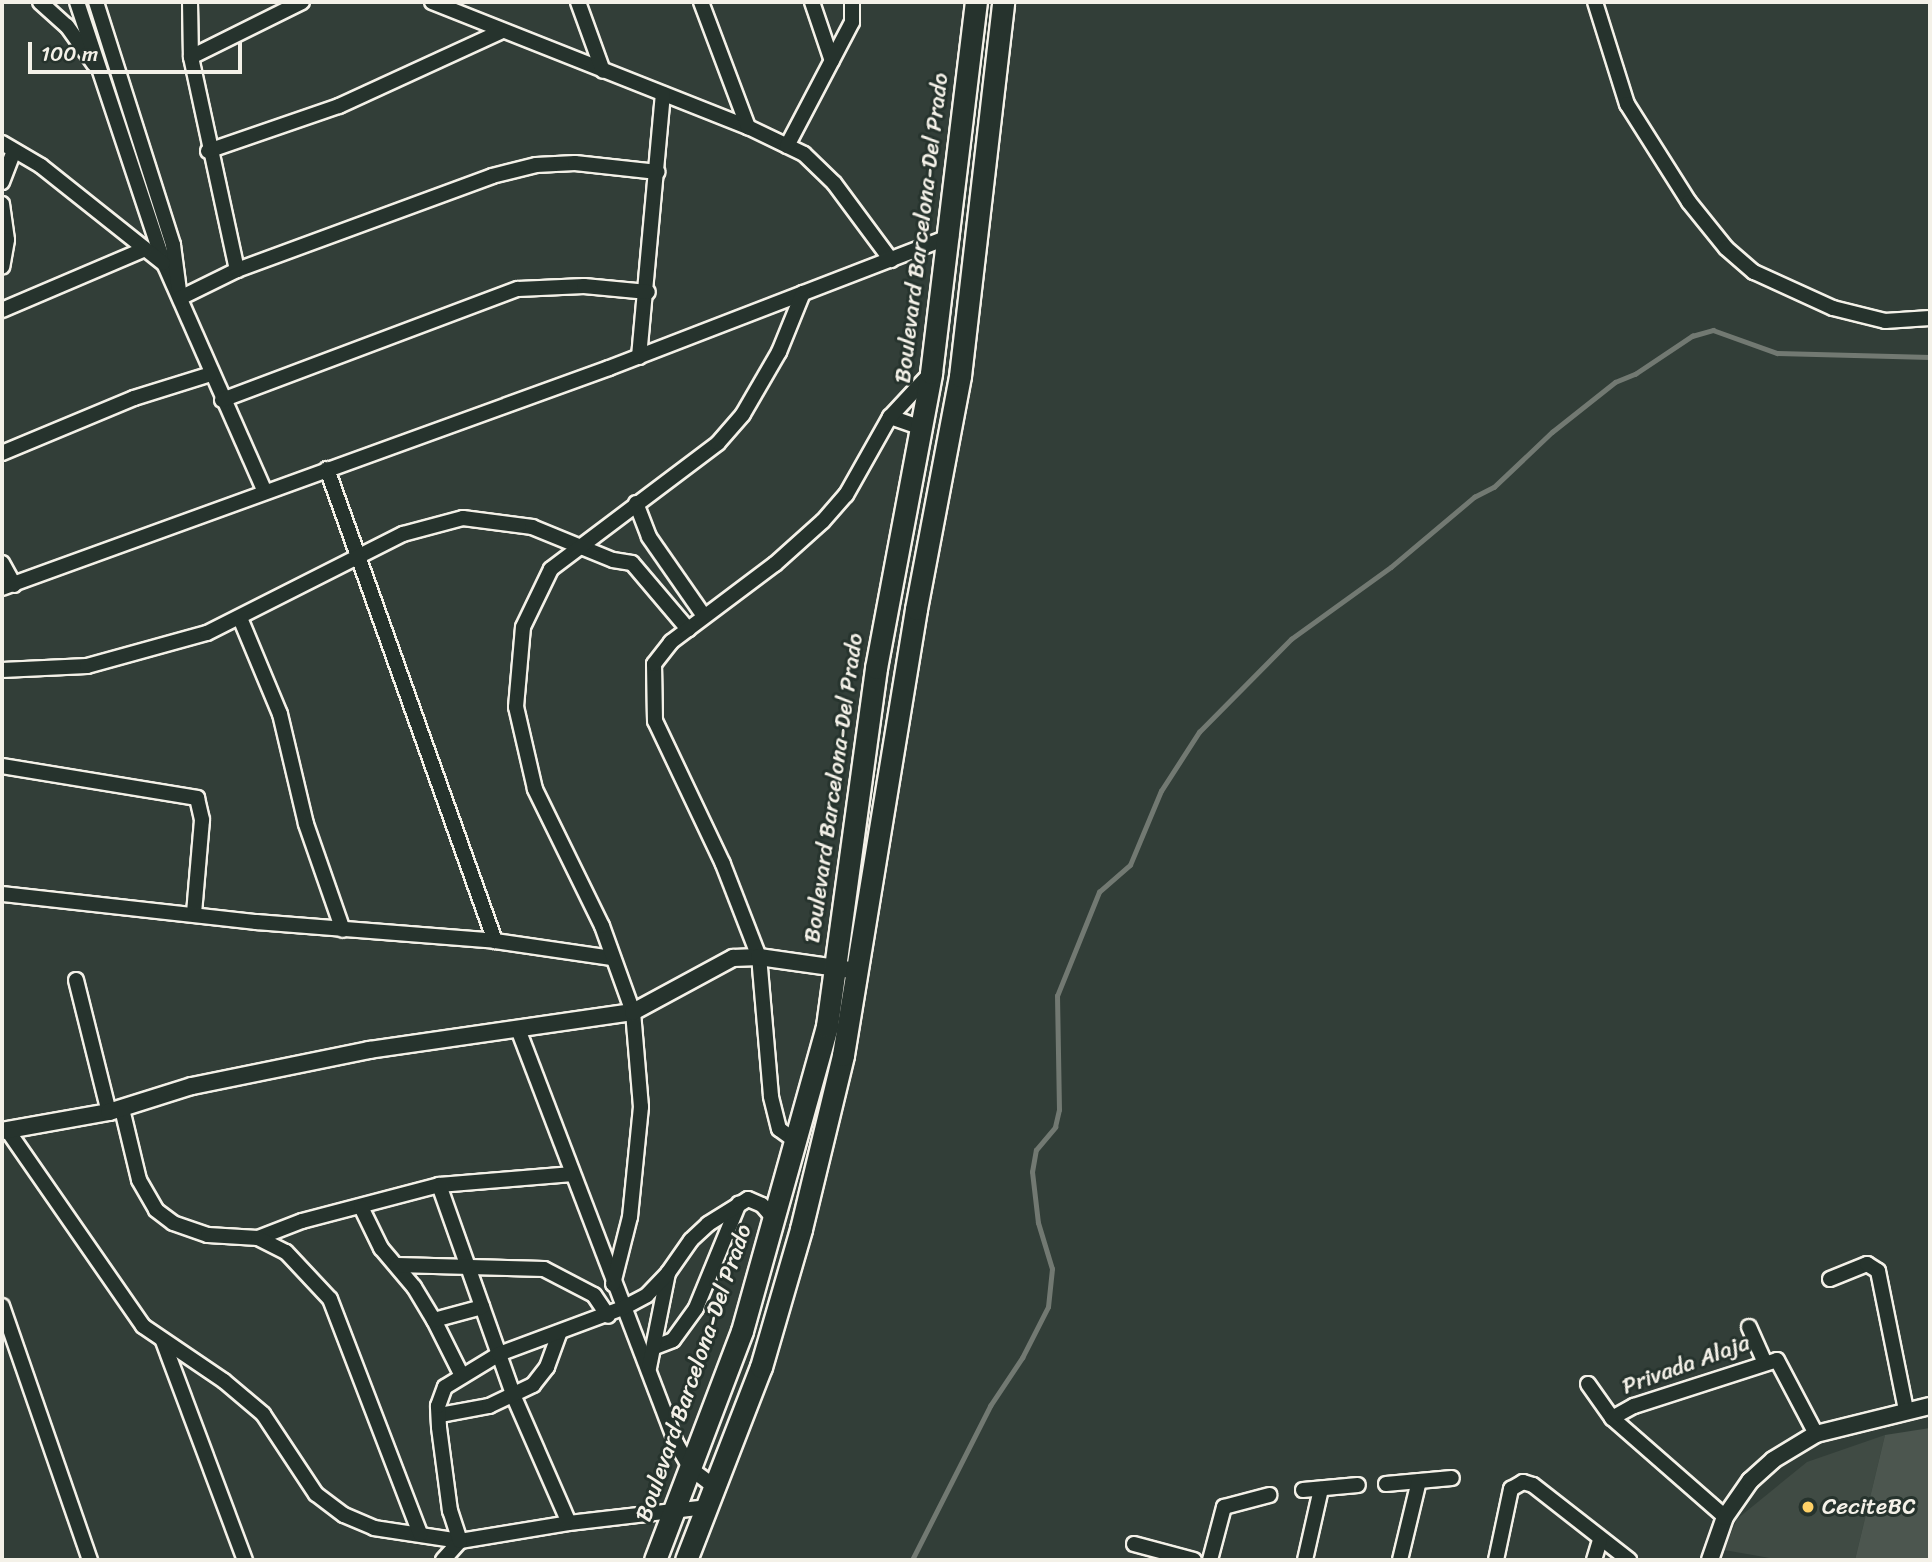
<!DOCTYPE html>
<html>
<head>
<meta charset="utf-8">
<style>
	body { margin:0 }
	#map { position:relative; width:1932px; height:1562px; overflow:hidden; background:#323e38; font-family:Sriracha,sans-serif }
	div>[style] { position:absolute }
	.built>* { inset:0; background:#404b44 }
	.green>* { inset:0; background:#4c564f }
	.stream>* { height:4.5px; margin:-2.25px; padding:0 2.25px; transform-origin:2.25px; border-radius:2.25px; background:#727972 }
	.roads { filter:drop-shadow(2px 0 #f4f1e8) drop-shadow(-2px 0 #f4f1e8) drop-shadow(0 2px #f4f1e8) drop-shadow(0 -2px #f4f1e8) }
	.minor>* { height:14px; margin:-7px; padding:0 7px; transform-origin:7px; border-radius:7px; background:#26332d }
	.tertiary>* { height:16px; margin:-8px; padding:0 8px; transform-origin:8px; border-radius:8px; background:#26332d }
	.primary>* { height:21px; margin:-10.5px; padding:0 10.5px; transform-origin:10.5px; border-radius:10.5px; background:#26332d }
	.dots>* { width:19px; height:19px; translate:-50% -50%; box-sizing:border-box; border:4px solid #26332d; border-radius:50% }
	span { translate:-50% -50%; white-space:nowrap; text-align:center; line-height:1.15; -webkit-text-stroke:6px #26332d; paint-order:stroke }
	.street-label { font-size:23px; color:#f4f1e8 }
	.poi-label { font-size:23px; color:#f4f1e8 }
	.left { translate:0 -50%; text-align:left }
	.frame { position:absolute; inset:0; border:4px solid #f4f1e8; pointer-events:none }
	.scale { position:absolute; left:28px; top:42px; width:214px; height:32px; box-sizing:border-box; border:4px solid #f4f1e8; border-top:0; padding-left:9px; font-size:21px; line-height:24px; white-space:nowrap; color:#f4f1e8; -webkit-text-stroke:5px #26332d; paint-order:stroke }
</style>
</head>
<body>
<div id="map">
	<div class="built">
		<i style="clip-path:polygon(1885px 1435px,1855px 1560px,1781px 1560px,1724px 1550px,1737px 1519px,1807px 1462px)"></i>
	</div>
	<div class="green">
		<i style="clip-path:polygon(1930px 1428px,1930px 1560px,1855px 1560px,1885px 1435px)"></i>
	</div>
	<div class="stream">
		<i style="left:912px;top:1560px;width:173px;rotate:-63.1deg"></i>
		<i style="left:990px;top:1406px;width:58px;rotate:-56.3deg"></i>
		<i style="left:1022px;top:1358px;width:57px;rotate:-63deg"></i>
		<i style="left:1048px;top:1307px;width:38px;rotate:-84deg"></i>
		<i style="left:1052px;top:1269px;width:48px;rotate:-106.9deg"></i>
		<i style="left:1038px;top:1223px;width:51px;rotate:-96.7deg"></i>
		<i style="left:1032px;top:1172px;width:22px;rotate:-80deg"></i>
		<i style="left:1036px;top:1150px;width:30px;rotate:-50deg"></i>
		<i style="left:1055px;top:1127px;width:17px;rotate:-77deg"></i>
		<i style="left:1059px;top:1110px;width:114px;rotate:-91deg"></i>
		<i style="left:1057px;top:996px;width:112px;rotate:-68deg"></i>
		<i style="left:1099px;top:892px;width:41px;rotate:-41.1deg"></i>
		<i style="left:1130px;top:865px;width:80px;rotate:-67.3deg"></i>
		<i style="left:1161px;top:791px;width:70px;rotate:-57.2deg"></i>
		<i style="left:1199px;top:732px;width:131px;rotate:-45.3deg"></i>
		<i style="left:1291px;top:639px;width:123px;rotate:-35.8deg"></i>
		<i style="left:1391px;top:567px;width:109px;rotate:-40.1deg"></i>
		<i style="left:1474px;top:497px;width:22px;rotate:-27deg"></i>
		<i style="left:1494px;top:487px;width:80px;rotate:-43.5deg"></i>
		<i style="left:1552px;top:432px;width:80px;rotate:-38.4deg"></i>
		<i style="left:1615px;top:382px;width:22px;rotate:-22deg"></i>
		<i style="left:1635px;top:374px;width:69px;rotate:-33.7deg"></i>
		<i style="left:1692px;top:336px;width:22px;rotate:-16deg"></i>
		<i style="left:1713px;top:330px;width:68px;rotate:19.8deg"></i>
		<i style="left:1777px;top:353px;width:153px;rotate:1.5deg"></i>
	</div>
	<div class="roads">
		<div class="minor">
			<i style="left:40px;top:2px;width:36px;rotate:42deg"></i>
			<i style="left:67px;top:26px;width:47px;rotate:54.6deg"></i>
			<i style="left:77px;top:2px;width:275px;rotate:71.6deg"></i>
			<i style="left:164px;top:263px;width:250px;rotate:66.2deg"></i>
			<i style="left:96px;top:2px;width:255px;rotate:72.4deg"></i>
			<i style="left:173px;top:245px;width:53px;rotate:82.5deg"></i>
			<i style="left:180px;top:298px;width:64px;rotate:-26.2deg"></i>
			<i style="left:237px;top:270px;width:272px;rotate:-20.2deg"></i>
			<i style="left:492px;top:176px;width:45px;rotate:-14deg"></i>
			<i style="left:536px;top:165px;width:39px;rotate:-3deg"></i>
			<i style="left:575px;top:163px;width:83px;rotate:6.2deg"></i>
			<i style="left:190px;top:2px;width:55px;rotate:89deg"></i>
			<i style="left:191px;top:57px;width:218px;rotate:77.8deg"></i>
			<i style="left:432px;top:2px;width:340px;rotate:21.6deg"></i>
			<i style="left:748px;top:127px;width:62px;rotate:25.7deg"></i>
			<i style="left:804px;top:154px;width:42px;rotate:44deg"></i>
			<i style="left:834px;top:183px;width:96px;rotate:53.5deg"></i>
			<i style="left:578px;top:2px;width:73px;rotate:70.1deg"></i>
			<i style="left:701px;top:2px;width:134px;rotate:69.4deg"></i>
			<i style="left:812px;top:2px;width:62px;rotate:71.3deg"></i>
			<i style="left:1595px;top:2px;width:107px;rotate:72.6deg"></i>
			<i style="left:1627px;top:104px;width:116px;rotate:57.7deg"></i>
			<i style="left:1689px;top:202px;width:59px;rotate:51.2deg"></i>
			<i style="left:1726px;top:248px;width:37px;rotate:41deg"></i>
			<i style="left:1754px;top:272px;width:87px;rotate:24.5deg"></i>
			<i style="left:1833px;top:308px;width:54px;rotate:14deg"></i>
			<i style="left:1885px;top:321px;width:45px;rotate:-3.8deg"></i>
			<i style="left:191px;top:57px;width:124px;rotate:-26.4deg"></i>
			<i style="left:2px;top:143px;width:45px;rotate:30.5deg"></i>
			<i style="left:41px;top:166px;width:156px;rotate:38.5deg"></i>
			<i style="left:787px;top:146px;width:140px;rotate:-62.3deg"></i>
			<i style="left:852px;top:22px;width:20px;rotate:-90deg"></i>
			<i style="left:208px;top:151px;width:139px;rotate:-19deg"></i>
			<i style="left:339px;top:106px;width:179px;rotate:-24.7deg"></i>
			<i style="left:2px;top:182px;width:33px;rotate:-69deg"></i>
			<i style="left:2px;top:204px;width:36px;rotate:82deg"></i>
			<i style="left:7px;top:240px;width:27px;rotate:100deg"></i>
			<i style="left:2px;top:310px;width:155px;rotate:-23.1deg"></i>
			<i style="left:639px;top:357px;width:264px;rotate:-84.8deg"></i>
			<i style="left:222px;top:400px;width:316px;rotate:-20.6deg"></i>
			<i style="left:518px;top:289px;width:66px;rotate:-2.6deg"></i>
			<i style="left:584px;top:286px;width:64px;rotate:5.4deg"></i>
			<i style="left:890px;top:417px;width:34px;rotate:19deg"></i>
			<i style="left:2px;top:453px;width:143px;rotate:-22.6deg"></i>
			<i style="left:134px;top:398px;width:81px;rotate:-17.3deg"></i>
			<i style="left:327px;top:469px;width:501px;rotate:70.41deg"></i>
			<i style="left:636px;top:503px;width:36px;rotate:69deg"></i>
			<i style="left:649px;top:537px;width:96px;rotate:55.2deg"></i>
			<i style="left:2px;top:563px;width:25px;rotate:61deg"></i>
			<i style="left:2px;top:588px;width:646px;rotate:-19.92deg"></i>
			<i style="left:609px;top:368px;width:367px;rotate:-21.1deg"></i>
			<i style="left:240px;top:618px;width:104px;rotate:67.4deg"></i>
			<i style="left:280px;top:714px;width:113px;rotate:76.7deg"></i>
			<i style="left:306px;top:824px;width:112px;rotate:70.8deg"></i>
			<i style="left:2px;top:670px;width:85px;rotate:-2.7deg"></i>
			<i style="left:87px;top:666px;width:124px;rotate:-15.4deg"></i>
			<i style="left:207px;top:633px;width:220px;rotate:-26.8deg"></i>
			<i style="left:403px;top:534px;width:62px;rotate:-14.9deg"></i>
			<i style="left:463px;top:518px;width:70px;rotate:7.4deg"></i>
			<i style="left:532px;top:527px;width:87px;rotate:22.2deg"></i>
			<i style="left:613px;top:560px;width:19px;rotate:9deg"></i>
			<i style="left:632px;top:563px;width:87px;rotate:49.7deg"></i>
			<i style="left:2px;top:766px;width:198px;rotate:9.3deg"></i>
			<i style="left:197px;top:798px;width:23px;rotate:77deg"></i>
			<i style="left:202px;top:820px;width:94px;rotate:94.9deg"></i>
			<i style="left:2px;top:894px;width:256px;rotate:6.3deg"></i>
			<i style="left:256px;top:922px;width:240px;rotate:4.5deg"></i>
			<i style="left:495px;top:941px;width:118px;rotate:8.3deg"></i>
			<i style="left:76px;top:980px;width:136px;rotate:76deg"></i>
			<i style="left:518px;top:1029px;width:443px;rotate:69.1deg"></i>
			<i style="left:676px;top:1443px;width:30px;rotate:60deg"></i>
			<i style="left:691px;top:1469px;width:31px;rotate:37deg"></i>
			<i style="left:122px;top:1109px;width:73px;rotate:76.5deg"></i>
			<i style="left:139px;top:1180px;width:34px;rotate:60deg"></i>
			<i style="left:156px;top:1210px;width:21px;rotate:37deg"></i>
			<i style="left:173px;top:1223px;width:37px;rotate:19deg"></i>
			<i style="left:208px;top:1235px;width:50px;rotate:3.4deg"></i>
			<i style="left:258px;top:1238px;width:47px;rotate:-21.1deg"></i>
			<i style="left:302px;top:1221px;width:142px;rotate:-14.7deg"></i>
			<i style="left:439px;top:1185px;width:134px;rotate:-4.7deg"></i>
			<i style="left:8px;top:1131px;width:237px;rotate:55.3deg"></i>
			<i style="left:143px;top:1326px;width:98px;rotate:34.2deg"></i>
			<i style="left:224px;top:1381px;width:51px;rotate:40.2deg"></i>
			<i style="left:263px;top:1414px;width:96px;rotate:56.5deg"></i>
			<i style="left:316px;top:1494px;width:35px;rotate:37deg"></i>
			<i style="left:344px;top:1515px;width:33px;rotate:23deg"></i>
			<i style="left:374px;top:1528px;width:87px;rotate:8.6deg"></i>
			<i style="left:460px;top:1541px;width:110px;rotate:-9.4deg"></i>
			<i style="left:569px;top:1523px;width:140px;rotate:-6.6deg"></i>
			<i style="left:797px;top:1142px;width:22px;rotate:-144deg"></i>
			<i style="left:779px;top:1129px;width:34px;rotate:-104deg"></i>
			<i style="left:771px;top:1096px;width:140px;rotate:-94.9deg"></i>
			<i style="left:759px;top:957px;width:100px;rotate:-111.2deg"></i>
			<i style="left:723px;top:864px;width:158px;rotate:-115.4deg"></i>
			<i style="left:655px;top:721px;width:57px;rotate:-91deg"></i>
			<i style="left:654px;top:664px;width:28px;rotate:-52deg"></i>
			<i style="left:671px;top:642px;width:130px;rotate:-36.9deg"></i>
			<i style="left:775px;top:564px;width:64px;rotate:-41.9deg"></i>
			<i style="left:823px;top:521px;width:35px;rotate:-49deg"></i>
			<i style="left:846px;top:495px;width:90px;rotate:-60.6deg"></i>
			<i style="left:890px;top:417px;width:59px;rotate:-47.1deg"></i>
			<i style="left:439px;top:1185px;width:225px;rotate:70.5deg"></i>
			<i style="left:514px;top:1397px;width:137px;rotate:66.4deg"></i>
			<i style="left:361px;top:1207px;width:46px;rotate:64deg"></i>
			<i style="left:381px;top:1248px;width:51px;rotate:49.8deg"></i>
			<i style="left:414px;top:1287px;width:39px;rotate:59deg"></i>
			<i style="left:434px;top:1320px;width:60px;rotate:63.4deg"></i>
			<i style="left:258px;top:1238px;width:31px;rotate:27deg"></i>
			<i style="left:286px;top:1252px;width:64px;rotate:46.9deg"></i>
			<i style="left:330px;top:1299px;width:252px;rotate:69deg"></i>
			<i style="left:397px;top:1265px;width:147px;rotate:1.6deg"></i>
			<i style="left:544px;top:1269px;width:56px;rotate:27.5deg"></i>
			<i style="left:594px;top:1295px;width:25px;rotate:56deg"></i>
			<i style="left:1830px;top:1279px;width:40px;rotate:-22deg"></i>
			<i style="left:1867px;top:1264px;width:13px;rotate:32deg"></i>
			<i style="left:1878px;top:1271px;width:142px;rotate:78.6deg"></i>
			<i style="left:613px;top:1284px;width:69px;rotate:-75.8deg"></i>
			<i style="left:630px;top:1217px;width:111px;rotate:-84.3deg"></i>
			<i style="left:641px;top:1107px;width:95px;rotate:-94.8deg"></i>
			<i style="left:633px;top:1012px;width:91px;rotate:-109.8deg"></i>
			<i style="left:602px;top:926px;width:153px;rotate:-116.1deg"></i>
			<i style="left:535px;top:789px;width:84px;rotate:-103deg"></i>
			<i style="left:516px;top:707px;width:80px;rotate:-85deg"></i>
			<i style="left:523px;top:627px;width:64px;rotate:-64.2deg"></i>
			<i style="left:551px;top:569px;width:209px;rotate:-37deg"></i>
			<i style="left:718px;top:443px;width:38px;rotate:-49deg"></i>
			<i style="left:743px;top:414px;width:72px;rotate:-59.9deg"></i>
			<i style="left:779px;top:352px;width:64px;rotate:-67.9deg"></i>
			<i style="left:2px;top:1306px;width:269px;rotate:70.9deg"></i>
			<i style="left:434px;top:1320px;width:50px;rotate:-15.2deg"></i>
			<i style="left:1749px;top:1327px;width:37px;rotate:66deg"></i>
			<i style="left:163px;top:1341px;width:234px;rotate:69.5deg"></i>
			<i style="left:655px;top:1347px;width:19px;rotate:-21deg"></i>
			<i style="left:673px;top:1340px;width:39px;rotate:-54deg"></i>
			<i style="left:696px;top:1308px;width:113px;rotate:-67.7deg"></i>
			<i style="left:649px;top:1368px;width:97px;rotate:-78.7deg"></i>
			<i style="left:668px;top:1273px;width:40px;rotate:-55.1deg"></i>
			<i style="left:691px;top:1240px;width:23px;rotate:-43deg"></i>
			<i style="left:708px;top:1224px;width:47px;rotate:-32deg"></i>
			<i style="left:748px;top:1199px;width:15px;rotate:23deg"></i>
			<i style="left:762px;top:1205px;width:21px;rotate:49deg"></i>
			<i style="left:1588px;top:1384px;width:42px;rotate:54.8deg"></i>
			<i style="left:1612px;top:1418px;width:150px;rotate:41.2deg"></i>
			<i style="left:440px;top:1415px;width:50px;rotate:-10.4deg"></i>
			<i style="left:489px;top:1406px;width:49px;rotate:-25.5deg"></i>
			<i style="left:533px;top:1385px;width:23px;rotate:-52deg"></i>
			<i style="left:547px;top:1367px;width:35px;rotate:-70deg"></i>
			<i style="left:1612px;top:1418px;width:25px;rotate:-29deg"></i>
			<i style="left:1634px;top:1406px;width:150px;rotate:-17.8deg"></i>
			<i style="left:1777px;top:1360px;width:84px;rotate:62.2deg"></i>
			<i style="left:1386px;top:1484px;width:66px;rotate:-5.2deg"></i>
			<i style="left:1303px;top:1490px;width:55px;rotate:-5.2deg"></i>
			<i style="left:1134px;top:1544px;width:62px;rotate:14.9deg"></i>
			<i style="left:443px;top:1560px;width:25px;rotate:-48deg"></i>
			<i style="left:460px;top:1541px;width:32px;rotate:-108deg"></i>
			<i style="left:450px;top:1511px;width:85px;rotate:-97.5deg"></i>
			<i style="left:439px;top:1427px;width:21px;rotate:-93deg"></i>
			<i style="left:438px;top:1406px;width:20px;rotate:-70deg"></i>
			<i style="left:445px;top:1387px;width:63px;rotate:-31.4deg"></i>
			<i style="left:499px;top:1354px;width:132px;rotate:-20.4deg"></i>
			<i style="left:623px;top:1308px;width:27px;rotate:-28deg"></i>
			<i style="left:647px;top:1295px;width:30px;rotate:-46deg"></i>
			<i style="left:1210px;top:1560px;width:55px;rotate:-75.2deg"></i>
			<i style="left:1224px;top:1507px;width:47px;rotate:-14.9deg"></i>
			<i style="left:1305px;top:1560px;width:73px;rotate:-77.3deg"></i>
			<i style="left:1400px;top:1560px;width:81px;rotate:-76.5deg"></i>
			<i style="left:1496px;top:1560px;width:73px;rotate:-78.1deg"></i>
			<i style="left:1511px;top:1489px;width:14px;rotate:-30deg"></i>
			<i style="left:1523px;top:1482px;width:10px;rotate:17deg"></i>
			<i style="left:1533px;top:1485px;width:122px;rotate:38deg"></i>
			<i style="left:1594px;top:1560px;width:21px;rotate:-73deg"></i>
		</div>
		<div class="tertiary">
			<i style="left:2px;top:1131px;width:109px;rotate:-10.1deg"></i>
			<i style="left:109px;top:1112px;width:87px;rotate:-17.4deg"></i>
			<i style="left:192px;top:1086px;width:181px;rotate:-11.5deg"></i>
			<i style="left:369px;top:1050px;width:267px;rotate:-8.2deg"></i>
			<i style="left:633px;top:1012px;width:114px;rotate:-28.4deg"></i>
			<i style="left:733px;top:958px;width:26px;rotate:-2deg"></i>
			<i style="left:759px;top:957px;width:99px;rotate:8.1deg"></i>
			<i style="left:1710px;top:1560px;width:46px;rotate:-70.8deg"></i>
			<i style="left:1725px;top:1517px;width:44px;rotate:-55.2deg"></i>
			<i style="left:1750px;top:1481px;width:31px;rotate:-42deg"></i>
			<i style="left:1773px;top:1460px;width:50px;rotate:-31.2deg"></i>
			<i style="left:1816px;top:1434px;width:117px;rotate:-13.8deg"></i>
		</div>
		<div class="primary">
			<i style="left:655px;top:1560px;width:245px;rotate:-69.2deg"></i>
			<i style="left:742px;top:1331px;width:317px;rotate:-74.4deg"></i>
			<i style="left:827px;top:1026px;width:361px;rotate:-82.2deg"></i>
			<i style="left:876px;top:668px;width:300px;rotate:-79.4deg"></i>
			<i style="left:931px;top:373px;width:374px;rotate:-83.1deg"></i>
			<i style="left:686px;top:1560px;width:207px;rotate:-68.8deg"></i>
			<i style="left:761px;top:1367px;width:144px;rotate:-73.8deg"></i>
			<i style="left:801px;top:1229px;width:179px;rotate:-76.4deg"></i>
			<i style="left:843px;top:1055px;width:452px;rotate:-80.7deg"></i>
			<i style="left:916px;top:609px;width:237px;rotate:-79.3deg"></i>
			<i style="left:960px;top:376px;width:376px;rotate:-83.4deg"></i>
		</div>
	</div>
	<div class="dots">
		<i style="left:1808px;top:1507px;background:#ffd166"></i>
	</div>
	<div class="street-label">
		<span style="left:922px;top:228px;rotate:-83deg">Boulevard Barcelona-Del Prado</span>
		<span style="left:834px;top:788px;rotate:-82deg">Boulevard Barcelona-Del Prado</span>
		<span style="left:1686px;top:1365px;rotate:-20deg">Privada Alaja</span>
		<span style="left:694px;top:1373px;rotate:-71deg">Boulevard Barcelona-Del Prado</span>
	</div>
	<div class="poi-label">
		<span class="left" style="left:1822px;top:1507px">CeciteBC</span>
	</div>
	<div class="frame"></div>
	<div class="scale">100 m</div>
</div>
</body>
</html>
